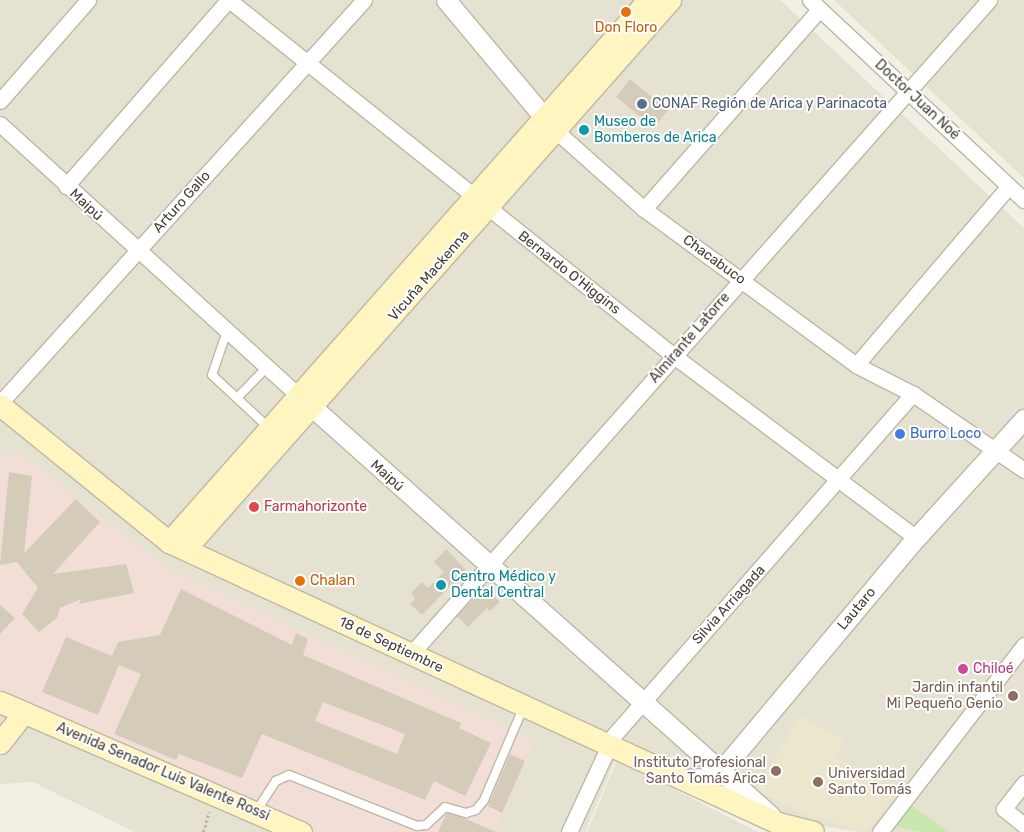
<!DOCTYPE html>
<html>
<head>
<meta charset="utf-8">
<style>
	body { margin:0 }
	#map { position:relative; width:1024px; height:832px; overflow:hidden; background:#f2efe4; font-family:Rubik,sans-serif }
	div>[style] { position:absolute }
	.residential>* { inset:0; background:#e6e2d2 }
	.education>* { inset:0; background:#ece6cd }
	.medical>* { inset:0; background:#f3ddd7 }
	.green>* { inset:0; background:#c7e7ac }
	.building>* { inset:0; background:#d4ccb9 }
	.path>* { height:2.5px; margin-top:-1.25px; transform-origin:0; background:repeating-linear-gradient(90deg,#bfb598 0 2.5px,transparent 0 5px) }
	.roads { filter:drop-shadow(1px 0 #bdb8a7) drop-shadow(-1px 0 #bdb8a7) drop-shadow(0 1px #bdb8a7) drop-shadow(0 -1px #bdb8a7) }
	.service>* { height:8px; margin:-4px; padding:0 4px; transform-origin:4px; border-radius:4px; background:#fff }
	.minor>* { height:15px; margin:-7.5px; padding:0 7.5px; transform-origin:7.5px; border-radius:7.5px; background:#fff }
	.tertiary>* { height:19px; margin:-9.5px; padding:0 9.5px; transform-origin:9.5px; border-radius:9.5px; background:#fff }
	.secondary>* { height:21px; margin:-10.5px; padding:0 10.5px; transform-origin:10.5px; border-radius:10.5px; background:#fff5c1 }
	.dots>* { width:14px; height:14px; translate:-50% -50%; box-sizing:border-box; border:2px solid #fff; border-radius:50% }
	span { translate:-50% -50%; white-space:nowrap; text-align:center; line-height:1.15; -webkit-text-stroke:4px #fff; paint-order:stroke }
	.food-label { font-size:14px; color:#c56008 }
	.left { translate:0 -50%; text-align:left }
	.street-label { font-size:14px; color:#443f34 }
	.service-label { font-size:14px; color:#4e5e75 }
	.culture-label { font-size:14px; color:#0d838f }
	.shop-label { font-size:14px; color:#366cbe }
	.health-label { font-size:14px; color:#be3a42 }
	.hotel-label { font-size:14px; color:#b23c85 }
	.education-label { font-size:14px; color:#785e54 }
	.right { translate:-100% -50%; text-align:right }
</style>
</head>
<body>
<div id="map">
	<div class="residential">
		<i style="clip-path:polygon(0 0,780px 0,1024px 228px,1024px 832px,861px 832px,786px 820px,622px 744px,585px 832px,134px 832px,33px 782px,0 784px)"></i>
		<i style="clip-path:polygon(834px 0,1024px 0,1024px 178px)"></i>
		<i style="clip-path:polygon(617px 760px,758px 832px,587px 832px)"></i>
	</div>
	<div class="education">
		<i style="clip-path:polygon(800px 716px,845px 740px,837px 756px,895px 796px,866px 832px,802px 814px,756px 789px)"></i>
	</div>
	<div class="medical">
		<i style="clip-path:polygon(20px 453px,167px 568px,535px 741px,495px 832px,285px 832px,0 699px,0 461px,5px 454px)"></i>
	</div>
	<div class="green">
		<i style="clip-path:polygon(911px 805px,948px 832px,920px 832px,896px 826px)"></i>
	</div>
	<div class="building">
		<i style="clip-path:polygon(630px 79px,668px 110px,654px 128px,616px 97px)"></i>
		<i style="clip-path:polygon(9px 472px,32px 476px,24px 553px,76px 499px,100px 522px,53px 574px,126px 564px,134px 593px,79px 604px,81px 599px,60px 608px,57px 618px,39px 632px,22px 614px,38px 588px,17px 562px,0 565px)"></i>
		<i style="clip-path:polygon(446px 549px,466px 570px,422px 615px,410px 604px,415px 598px,411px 593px,422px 582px,428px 588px,444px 572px,434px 562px)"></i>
		<i style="clip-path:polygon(485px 587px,500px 602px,490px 611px,487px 608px,468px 627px,457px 616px)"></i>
		<i style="clip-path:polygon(evenodd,181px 589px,292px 645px,296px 633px,308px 639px,303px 655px,461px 723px,459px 728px,491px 743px,465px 796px,434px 781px,425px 800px,262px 734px,242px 778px,179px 754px,176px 760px,114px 734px,141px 674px,119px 665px,98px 715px,42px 692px,66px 637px,112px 656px,118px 642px,160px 635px,181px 589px,323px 702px,405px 734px,397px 754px,315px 721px,323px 702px)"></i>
		<i style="clip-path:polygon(0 605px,15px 618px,0 634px)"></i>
		<i style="clip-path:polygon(510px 754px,525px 761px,502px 813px,488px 806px)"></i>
		<i style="clip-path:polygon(447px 813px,461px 817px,496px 832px,438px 832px)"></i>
	</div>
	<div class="path">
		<i style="left:203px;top:832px;width:21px;rotate:-73deg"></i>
	</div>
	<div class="roads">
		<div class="service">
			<i style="left:227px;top:331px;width:46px;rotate:108.8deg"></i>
			<i style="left:212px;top:375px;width:76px;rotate:42.9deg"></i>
			<i style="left:237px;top:398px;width:43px;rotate:-45.9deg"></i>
			<i style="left:257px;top:810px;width:35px;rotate:-57deg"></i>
			<i style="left:276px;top:781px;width:14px;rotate:-25deg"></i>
			<i style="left:289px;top:775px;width:138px;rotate:21.7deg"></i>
			<i style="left:417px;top:826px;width:9px;rotate:-6deg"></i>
			<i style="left:426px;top:825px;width:26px;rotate:-43deg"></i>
			<i style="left:445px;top:807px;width:22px;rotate:16deg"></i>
			<i style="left:466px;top:813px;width:10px;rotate:-17deg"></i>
			<i style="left:476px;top:810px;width:13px;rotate:-51deg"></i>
			<i style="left:484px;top:800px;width:100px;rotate:-67deg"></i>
		</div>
		<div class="minor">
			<i style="left:229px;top:0;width:570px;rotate:38.66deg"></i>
			<i style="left:674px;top:356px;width:303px;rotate:36.9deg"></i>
			<i style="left:810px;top:0;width:293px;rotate:43.1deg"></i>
			<i style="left:0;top:101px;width:134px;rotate:-48.9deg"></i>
			<i style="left:0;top:124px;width:406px;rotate:42.3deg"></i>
			<i style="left:556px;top:131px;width:118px;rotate:41.6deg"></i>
			<i style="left:644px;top:209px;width:263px;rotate:36.3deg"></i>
			<i style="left:856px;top:365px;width:64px;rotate:27deg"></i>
			<i style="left:913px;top:394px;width:135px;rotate:34.4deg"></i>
			<i style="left:66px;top:186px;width:247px;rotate:-48.9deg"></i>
			<i style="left:644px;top:209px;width:266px;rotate:-48.7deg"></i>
			<i style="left:856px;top:365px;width:235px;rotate:-49.5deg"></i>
			<i style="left:0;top:403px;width:543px;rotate:-47.91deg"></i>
			<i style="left:411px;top:654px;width:873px;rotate:-48.53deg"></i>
			<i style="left:1024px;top:783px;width:33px;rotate:128deg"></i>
			<i style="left:1004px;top:809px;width:26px;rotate:39deg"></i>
			<i style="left:569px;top:832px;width:107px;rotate:-65.1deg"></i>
			<i style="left:614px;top:735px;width:454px;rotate:-48.8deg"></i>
			<i style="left:880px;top:832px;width:236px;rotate:-52.4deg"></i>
		</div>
		<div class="tertiary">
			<i style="left:446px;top:0;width:168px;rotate:50.1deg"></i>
			<i style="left:301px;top:397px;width:630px;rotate:41.72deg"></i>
			<i style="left:681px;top:779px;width:26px;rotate:-2deg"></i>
			<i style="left:707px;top:778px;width:31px;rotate:-38deg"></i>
			<i style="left:731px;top:759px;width:288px;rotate:-50.1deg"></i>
			<i style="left:916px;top:538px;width:161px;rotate:-47.8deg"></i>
		</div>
		<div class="secondary">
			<i style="left:0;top:405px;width:218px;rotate:39deg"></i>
			<i style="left:169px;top:542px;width:671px;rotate:24.77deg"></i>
			<i style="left:778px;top:823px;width:36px;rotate:14deg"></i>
			<i style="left:169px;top:542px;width:723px;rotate:-48.53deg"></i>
			<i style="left:185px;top:549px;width:733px;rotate:-48.54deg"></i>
			<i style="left:0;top:702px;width:328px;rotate:23.4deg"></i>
			<i style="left:0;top:743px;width:39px;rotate:-52deg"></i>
		</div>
	</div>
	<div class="dots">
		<i style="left:626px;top:12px;background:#e8710a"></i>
		<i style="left:642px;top:104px;background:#5c6f8a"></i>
		<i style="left:584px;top:130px;background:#0f9aa8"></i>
		<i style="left:900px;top:434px;background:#3f7fe0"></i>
		<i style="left:254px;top:507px;background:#e0444e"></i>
		<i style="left:300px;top:581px;background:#e8710a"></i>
		<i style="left:441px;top:585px;background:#0f9aa8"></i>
		<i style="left:963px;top:669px;background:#d1479c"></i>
		<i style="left:1013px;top:696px;background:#8d6e63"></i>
		<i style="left:776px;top:771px;background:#8d6e63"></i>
		<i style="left:818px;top:782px;background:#8d6e63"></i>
	</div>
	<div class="food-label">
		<span style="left:626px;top:28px">Don Floro</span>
		<span class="left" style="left:310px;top:581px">Chalan</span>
	</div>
	<div class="street-label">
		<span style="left:917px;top:100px;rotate:43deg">Doctor Juan Noé</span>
		<span style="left:182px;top:202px;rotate:-48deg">Arturo Gallo</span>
		<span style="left:86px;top:205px;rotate:43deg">Maipú</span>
		<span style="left:714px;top:260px;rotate:36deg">Chacabuco</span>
		<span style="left:569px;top:273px;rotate:38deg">Bernardo O'Higgins</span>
		<span style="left:429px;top:276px;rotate:-49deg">Vicuña Mackenna</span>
		<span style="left:690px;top:338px;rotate:-49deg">Almirante Latorre</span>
		<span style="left:387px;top:476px;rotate:42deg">Maipú</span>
		<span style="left:729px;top:605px;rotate:-48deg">Silvia Arriagada</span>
		<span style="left:857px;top:609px;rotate:-50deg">Lautaro</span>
		<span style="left:391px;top:645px;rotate:25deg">18 de Septiembre</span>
		<span style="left:163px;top:772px;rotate:23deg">Avenida Senador Luis Valente Rossi</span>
	</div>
	<div class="service-label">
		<span class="left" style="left:652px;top:104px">CONAF Región de Arica y Parinacota</span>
	</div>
	<div class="culture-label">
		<span class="left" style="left:594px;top:130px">Museo de<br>Bomberos de Arica</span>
		<span class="left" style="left:451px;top:585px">Centro Médico y<br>Dental Central</span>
	</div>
	<div class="shop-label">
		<span class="left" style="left:910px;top:434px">Burro Loco</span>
	</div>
	<div class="health-label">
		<span class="left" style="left:264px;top:507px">Farmahorizonte</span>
	</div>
	<div class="hotel-label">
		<span class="left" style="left:973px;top:669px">Chiloé</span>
	</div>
	<div class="education-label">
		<span class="right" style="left:1003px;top:696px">Jardin infantil<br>Mi Pequeño Genio</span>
		<span class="right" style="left:766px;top:771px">Instituto Profesional<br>Santo Tomás Arica</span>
		<span class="left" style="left:828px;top:782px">Universidad<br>Santo Tomás</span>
	</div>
</div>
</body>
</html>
